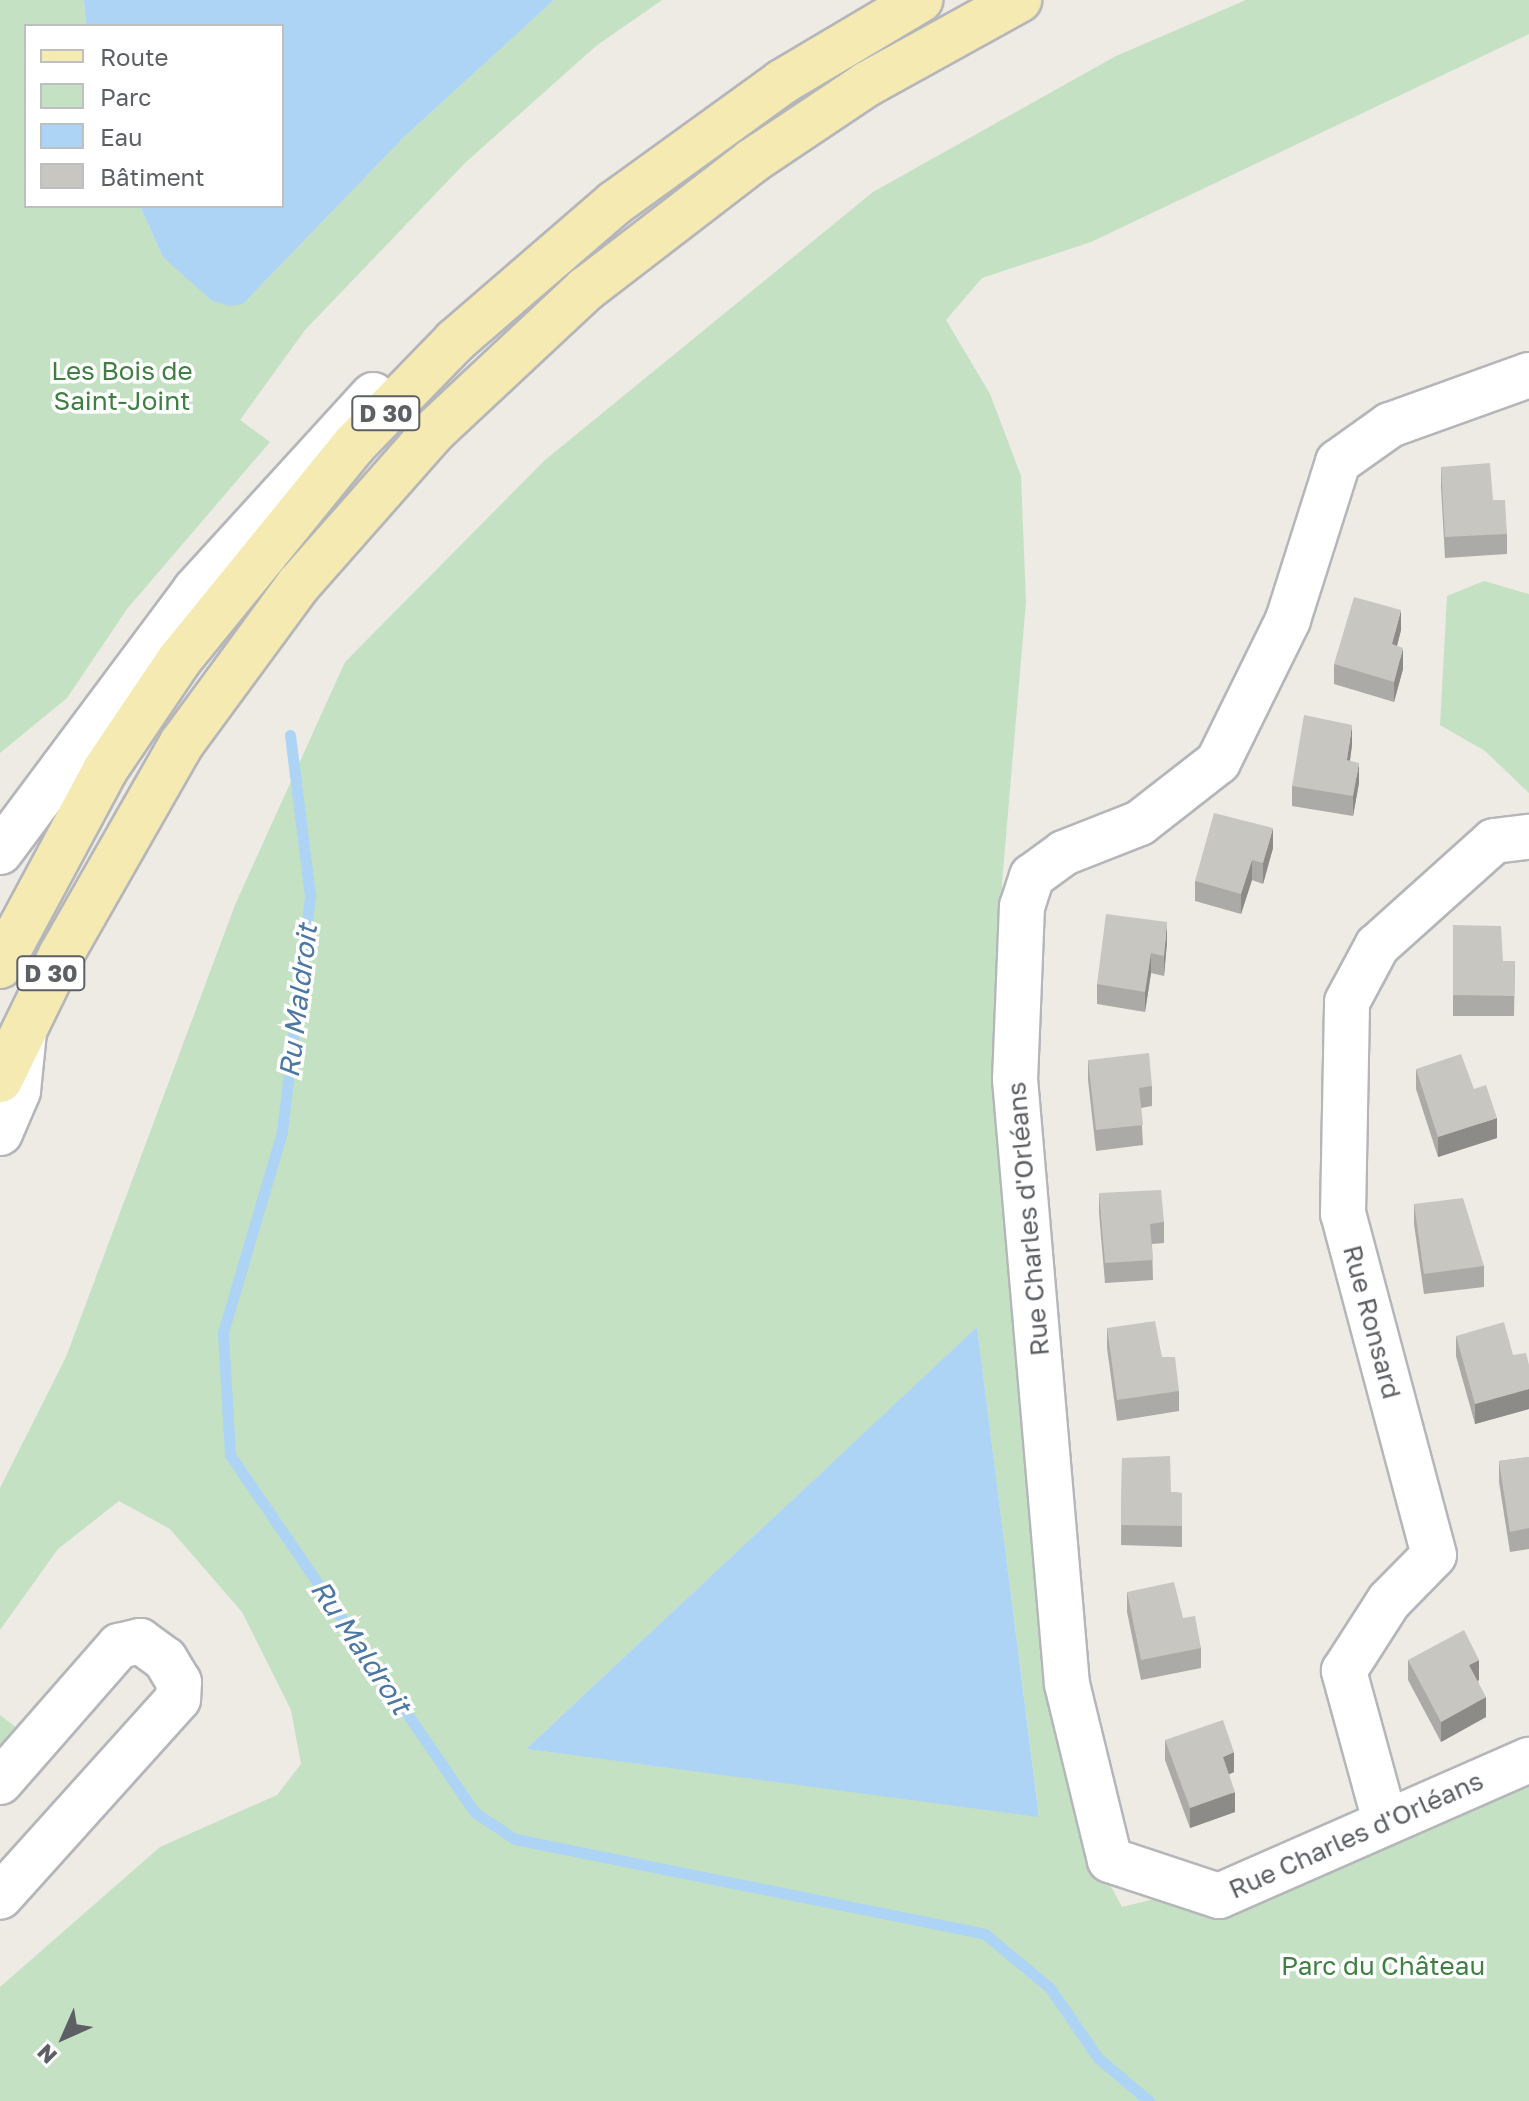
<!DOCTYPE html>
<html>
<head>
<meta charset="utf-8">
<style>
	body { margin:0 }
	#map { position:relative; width:1529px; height:2101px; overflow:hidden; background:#edebe4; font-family:"Golos Text",sans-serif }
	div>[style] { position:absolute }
	.green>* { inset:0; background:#c4e1c4 }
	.water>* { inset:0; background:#add4f4 }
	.stream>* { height:11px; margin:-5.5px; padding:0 5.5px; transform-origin:5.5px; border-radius:5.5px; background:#add4f4 }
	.roads { filter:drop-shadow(2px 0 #b5b6ba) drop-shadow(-2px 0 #b5b6ba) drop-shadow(0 2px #b5b6ba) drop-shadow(0 -2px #b5b6ba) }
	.minor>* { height:44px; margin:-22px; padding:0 22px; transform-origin:22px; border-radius:22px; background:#fff }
	.major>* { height:44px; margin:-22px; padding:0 22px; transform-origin:22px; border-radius:22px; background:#f5eab2 }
	.wall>* { inset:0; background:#acaaa6 }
	.shaded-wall>* { inset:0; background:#8c8b87 }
	.building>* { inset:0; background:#c8c6c1 }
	span { translate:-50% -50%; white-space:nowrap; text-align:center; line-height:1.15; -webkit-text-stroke:7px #fff; paint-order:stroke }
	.shield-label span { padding:2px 6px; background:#fff; border:2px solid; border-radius:6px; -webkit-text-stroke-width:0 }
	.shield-label { font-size:24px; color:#5c5f63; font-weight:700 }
	.park-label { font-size:26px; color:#407f43 }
	.street-label { font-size:26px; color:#5c5f63 }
	.water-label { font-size:28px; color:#4c76a4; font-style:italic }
	.legend { position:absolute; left:24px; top:24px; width:260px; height:184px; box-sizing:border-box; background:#fff; border:2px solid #bebfc1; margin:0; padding:10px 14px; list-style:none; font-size:24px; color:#5c5f63 }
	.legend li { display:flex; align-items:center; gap:16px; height:40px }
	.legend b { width:40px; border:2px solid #bebfc1 }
	.north { position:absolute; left:24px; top:1997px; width:80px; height:80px; -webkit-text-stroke:6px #fff; paint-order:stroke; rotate:225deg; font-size:22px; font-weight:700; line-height:32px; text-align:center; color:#5c5f63 }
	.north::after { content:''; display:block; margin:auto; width:28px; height:36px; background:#5c5f63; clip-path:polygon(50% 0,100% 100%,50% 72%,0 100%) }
</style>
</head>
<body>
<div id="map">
	<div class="green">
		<i style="clip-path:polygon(0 0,84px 0,86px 26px,26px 26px,26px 206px,140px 206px,163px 257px,243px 304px,404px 137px,554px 0,662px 0,596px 46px,466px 162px,305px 330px,240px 420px,270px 442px,127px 609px,67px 698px,0 753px)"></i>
		<i style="clip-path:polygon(evenodd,1246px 0,1529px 0,1529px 34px,1091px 242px,982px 278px,946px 320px,990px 394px,1021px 476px,1026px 602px,1002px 883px,1005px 1155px,1107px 1879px,1122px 1907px,1194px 1889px,1529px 1767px,1529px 2101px,0 2101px,0 1987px,160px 1847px,277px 1795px,301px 1764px,291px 1710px,242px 1612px,170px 1529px,119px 1501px,58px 1549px,0 1630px,0 1488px,66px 1357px,235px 905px,345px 662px,545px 460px,873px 192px,1116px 56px,1246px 0,977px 1328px,1039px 1816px,527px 1749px,527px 1748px,977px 1328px)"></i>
		<i style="clip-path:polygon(1484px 581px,1529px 594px,1529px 793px,1485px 751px,1440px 725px,1447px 596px)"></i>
		<i style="clip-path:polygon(0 1715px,22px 1732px,0 1758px)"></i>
	</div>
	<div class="water">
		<i style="clip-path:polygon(84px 0,554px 0,404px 137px,243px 304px,229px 306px,211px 300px,163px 257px,140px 206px,282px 206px,282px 26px,86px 26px)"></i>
		<i style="clip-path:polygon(977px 1327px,1039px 1817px,526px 1749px,832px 1463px)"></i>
	</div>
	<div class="stream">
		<i style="left:290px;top:735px;width:162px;rotate:82.9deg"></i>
		<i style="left:310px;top:896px;width:238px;rotate:96.8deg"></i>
		<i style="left:282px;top:1132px;width:209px;rotate:106.4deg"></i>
		<i style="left:223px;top:1333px;width:122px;rotate:86.7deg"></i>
		<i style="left:230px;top:1455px;width:432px;rotate:55.6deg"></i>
		<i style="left:474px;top:1812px;width:49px;rotate:33.4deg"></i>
		<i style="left:515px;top:1839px;width:480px;rotate:11.4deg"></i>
		<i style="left:985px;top:1934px;width:85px;rotate:39.7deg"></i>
		<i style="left:1050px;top:1988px;width:85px;rotate:55.6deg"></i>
		<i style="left:1098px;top:2058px;width:67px;rotate:40.1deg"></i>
	</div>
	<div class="roads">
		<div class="minor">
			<i style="left:1529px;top:375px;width:148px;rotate:160.2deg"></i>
			<i style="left:1390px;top:425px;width:64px;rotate:144.6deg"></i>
			<i style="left:1338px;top:462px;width:166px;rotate:107.6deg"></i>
			<i style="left:1288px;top:620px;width:158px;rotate:116.2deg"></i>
			<i style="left:1218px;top:762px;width:99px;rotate:142deg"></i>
			<i style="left:1140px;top:823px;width:82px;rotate:158.5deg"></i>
			<i style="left:1064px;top:853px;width:39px;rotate:144deg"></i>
			<i style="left:1032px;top:876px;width:32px;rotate:108deg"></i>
			<i style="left:1022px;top:906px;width:173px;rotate:92.3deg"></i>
			<i style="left:1015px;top:1079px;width:607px;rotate:85.09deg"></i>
			<i style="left:1067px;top:1684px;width:181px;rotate:76.3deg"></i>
			<i style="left:1110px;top:1860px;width:115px;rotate:18.3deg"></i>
			<i style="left:1219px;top:1896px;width:339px;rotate:-23.7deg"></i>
			<i style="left:0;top:852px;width:327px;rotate:-53.3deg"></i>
			<i style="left:195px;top:590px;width:264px;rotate:-47.6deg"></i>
			<i style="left:0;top:1133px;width:46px;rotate:-66.8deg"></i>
			<i style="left:18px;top:1091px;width:59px;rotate:-84.2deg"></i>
			<i style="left:0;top:1782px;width:181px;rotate:-48.8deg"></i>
			<i style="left:119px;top:1646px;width:22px;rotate:-13deg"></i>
			<i style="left:140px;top:1641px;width:31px;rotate:36deg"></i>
			<i style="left:165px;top:1659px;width:27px;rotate:59deg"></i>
			<i style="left:179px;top:1682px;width:17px;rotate:93deg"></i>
			<i style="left:178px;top:1699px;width:266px;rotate:132deg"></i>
			<i style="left:1385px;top:1821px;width:156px;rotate:-105.3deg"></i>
			<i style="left:1344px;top:1671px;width:83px;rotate:-57.3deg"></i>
			<i style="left:1389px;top:1601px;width:64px;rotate:-45.6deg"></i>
			<i style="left:1434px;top:1555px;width:353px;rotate:-104.9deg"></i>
			<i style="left:1343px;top:1214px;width:212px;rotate:-88.9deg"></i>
			<i style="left:1347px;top:1002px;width:64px;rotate:-61.8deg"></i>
			<i style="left:1377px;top:946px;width:157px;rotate:-41.9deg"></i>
			<i style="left:1494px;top:841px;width:35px;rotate:-7deg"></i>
		</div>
		<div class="major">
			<i style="left:0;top:966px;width:222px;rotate:-61.8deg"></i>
			<i style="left:105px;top:770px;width:134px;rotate:-56deg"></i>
			<i style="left:180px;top:659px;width:277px;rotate:-50.9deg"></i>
			<i style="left:355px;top:444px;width:144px;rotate:-45.8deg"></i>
			<i style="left:455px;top:341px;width:211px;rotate:-40.8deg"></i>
			<i style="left:615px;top:203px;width:206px;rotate:-35.9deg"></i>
			<i style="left:782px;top:82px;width:161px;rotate:-30.7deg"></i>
			<i style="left:0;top:1080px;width:139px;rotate:-64deg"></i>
			<i style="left:61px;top:955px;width:244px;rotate:-60.3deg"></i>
			<i style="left:182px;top:743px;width:197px;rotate:-53.7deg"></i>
			<i style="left:299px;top:584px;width:204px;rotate:-48.6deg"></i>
			<i style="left:434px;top:431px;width:208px;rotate:-43.1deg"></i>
			<i style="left:586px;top:289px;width:210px;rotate:-37.6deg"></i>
			<i style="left:752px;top:161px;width:138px;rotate:-33.8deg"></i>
			<i style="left:867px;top:84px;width:174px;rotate:-28.9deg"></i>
		</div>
	</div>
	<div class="wall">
		<i style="clip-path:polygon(1441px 467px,1493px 500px,1507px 534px,1507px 554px,1445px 558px,1441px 487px)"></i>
		<i style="clip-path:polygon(1401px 630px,1397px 646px,1403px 669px,1394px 702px,1334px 684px,1334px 664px)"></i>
		<i style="clip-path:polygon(1352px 745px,1350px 761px,1359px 783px,1353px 816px,1292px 806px,1292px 786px)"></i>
		<i style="clip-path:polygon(1273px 848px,1263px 884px,1252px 880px,1241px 914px,1195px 901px,1195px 881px)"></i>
		<i style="clip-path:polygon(1453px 925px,1503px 961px,1515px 961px,1514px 1016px,1453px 1016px)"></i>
		<i style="clip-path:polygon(1167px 942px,1164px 976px,1151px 973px,1145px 1012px,1097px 1004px,1097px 984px)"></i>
		<i style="clip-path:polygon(1088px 1060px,1152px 1086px,1152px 1106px,1141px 1108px,1143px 1145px,1096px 1151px,1088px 1080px)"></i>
		<i style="clip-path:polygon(1416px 1069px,1497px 1138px,1438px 1157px,1416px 1089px)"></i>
		<i style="clip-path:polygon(1099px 1193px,1164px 1222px,1164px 1243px,1152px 1244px,1153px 1280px,1105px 1283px,1099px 1213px)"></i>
		<i style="clip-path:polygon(1414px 1204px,1484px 1266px,1484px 1287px,1424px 1294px,1414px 1224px)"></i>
		<i style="clip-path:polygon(1107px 1328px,1162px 1357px,1179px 1391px,1179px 1411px,1117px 1421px,1107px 1348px)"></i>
		<i style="clip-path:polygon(1456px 1336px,1513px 1355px,1529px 1365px,1529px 1409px,1475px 1424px,1456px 1356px)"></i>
		<i style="clip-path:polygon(1529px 1457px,1529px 1549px,1510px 1552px,1499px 1482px,1499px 1461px)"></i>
		<i style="clip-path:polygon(1122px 1458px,1171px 1492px,1182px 1493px,1182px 1547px,1121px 1545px)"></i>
		<i style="clip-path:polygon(1127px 1592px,1183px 1618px,1201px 1648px,1201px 1668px,1141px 1680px,1127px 1612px)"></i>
		<i style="clip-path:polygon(1408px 1660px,1479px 1680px,1478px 1681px,1486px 1717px,1441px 1742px,1408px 1680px)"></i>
		<i style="clip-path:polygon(1165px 1740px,1234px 1772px,1229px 1774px,1235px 1812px,1190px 1828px,1165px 1760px)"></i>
	</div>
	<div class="shaded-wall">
		<i style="clip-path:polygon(1401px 610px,1401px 630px,1392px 665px,1392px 644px)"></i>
		<i style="clip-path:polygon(1403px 648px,1403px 669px,1394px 702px,1394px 682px)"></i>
		<i style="clip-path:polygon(1352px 725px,1352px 745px,1347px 780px,1347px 760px)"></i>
		<i style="clip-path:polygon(1359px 763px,1359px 783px,1353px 816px,1353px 796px)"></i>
		<i style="clip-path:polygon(1273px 828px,1273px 848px,1263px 884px,1263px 863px)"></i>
		<i style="clip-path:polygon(1252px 860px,1252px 880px,1241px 914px,1241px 894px)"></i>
		<i style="clip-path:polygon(1167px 922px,1167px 942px,1164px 976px,1164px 956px)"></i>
		<i style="clip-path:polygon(1151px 953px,1151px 973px,1145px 1012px,1145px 992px)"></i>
		<i style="clip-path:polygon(1497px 1118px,1497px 1138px,1438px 1157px,1438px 1137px)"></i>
		<i style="clip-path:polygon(1529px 1389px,1529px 1409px,1475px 1424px,1475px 1404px)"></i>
		<i style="clip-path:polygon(1479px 1660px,1479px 1680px,1469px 1685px,1469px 1665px)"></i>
		<i style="clip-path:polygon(1486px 1697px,1486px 1717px,1441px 1742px,1441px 1722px)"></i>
		<i style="clip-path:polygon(1234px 1752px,1234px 1772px,1223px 1777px,1223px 1757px)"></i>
		<i style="clip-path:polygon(1235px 1792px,1235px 1812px,1190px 1828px,1190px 1808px)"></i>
	</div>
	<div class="building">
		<i style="clip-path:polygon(1490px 463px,1493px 500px,1505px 500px,1507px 534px,1445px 537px,1441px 467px)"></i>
		<i style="clip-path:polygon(1354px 597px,1401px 610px,1392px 644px,1403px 648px,1394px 682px,1334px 664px)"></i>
		<i style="clip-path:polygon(1304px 715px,1352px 725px,1347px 760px,1359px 763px,1353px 796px,1292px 786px)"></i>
		<i style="clip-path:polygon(1214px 813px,1273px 828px,1263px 863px,1252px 860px,1241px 894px,1195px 881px)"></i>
		<i style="clip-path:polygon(1106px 914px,1167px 922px,1164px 956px,1151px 953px,1145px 992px,1097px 984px)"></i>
		<i style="clip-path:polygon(1453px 925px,1501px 926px,1503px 961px,1515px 961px,1514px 996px,1453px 995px)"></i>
		<i style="clip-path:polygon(1149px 1053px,1152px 1086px,1139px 1088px,1143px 1125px,1096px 1130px,1088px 1060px)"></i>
		<i style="clip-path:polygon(1461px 1054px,1474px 1089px,1486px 1085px,1497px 1118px,1438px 1137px,1416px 1069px)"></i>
		<i style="clip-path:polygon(1161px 1190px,1164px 1222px,1150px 1224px,1153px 1260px,1105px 1263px,1099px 1193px)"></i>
		<i style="clip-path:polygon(1463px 1198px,1484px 1266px,1424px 1274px,1414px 1204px)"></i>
		<i style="clip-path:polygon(1155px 1321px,1162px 1357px,1175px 1357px,1179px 1391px,1117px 1400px,1107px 1328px)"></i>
		<i style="clip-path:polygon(1504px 1322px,1513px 1355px,1526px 1353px,1529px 1365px,1529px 1389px,1475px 1404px,1456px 1336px)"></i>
		<i style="clip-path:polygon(1170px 1456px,1171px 1492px,1182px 1493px,1182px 1526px,1121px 1525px,1122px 1458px)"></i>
		<i style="clip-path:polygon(1529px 1457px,1529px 1528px,1510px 1532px,1499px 1461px)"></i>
		<i style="clip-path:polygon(1174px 1582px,1183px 1618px,1195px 1616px,1201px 1648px,1141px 1660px,1127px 1592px)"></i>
		<i style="clip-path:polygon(1464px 1630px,1479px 1660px,1469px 1665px,1486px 1697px,1441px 1722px,1408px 1660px)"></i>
		<i style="clip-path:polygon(1223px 1720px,1234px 1752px,1223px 1757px,1235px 1792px,1190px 1808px,1165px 1740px)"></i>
	</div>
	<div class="shield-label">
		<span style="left:386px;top:413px">D 30</span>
		<span style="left:51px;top:973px">D 30</span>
	</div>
	<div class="park-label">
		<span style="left:122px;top:386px">Les Bois de<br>Saint-Joint</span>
		<span style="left:1383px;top:1966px">Parc du Château</span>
	</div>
	<div class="street-label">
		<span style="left:1028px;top:1219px;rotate:-95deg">Rue Charles d'Orléans</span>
		<span style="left:1372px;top:1322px;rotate:75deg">Rue Ronsard</span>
		<span style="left:1356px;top:1835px;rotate:-24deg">Rue Charles d'Orléans</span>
	</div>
	<div class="water-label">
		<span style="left:298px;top:1001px;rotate:-83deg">Ru Maldroit</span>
		<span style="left:361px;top:1647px;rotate:56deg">Ru Maldroit</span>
	</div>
	<ul class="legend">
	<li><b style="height:10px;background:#f5eab2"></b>Route</li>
	<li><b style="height:22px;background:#c4e1c4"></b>Parc</li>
	<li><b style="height:22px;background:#add4f4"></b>Eau</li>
	<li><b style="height:22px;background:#c8c6c1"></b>Bâtiment</li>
	</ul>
	<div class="north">N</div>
</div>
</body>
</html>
